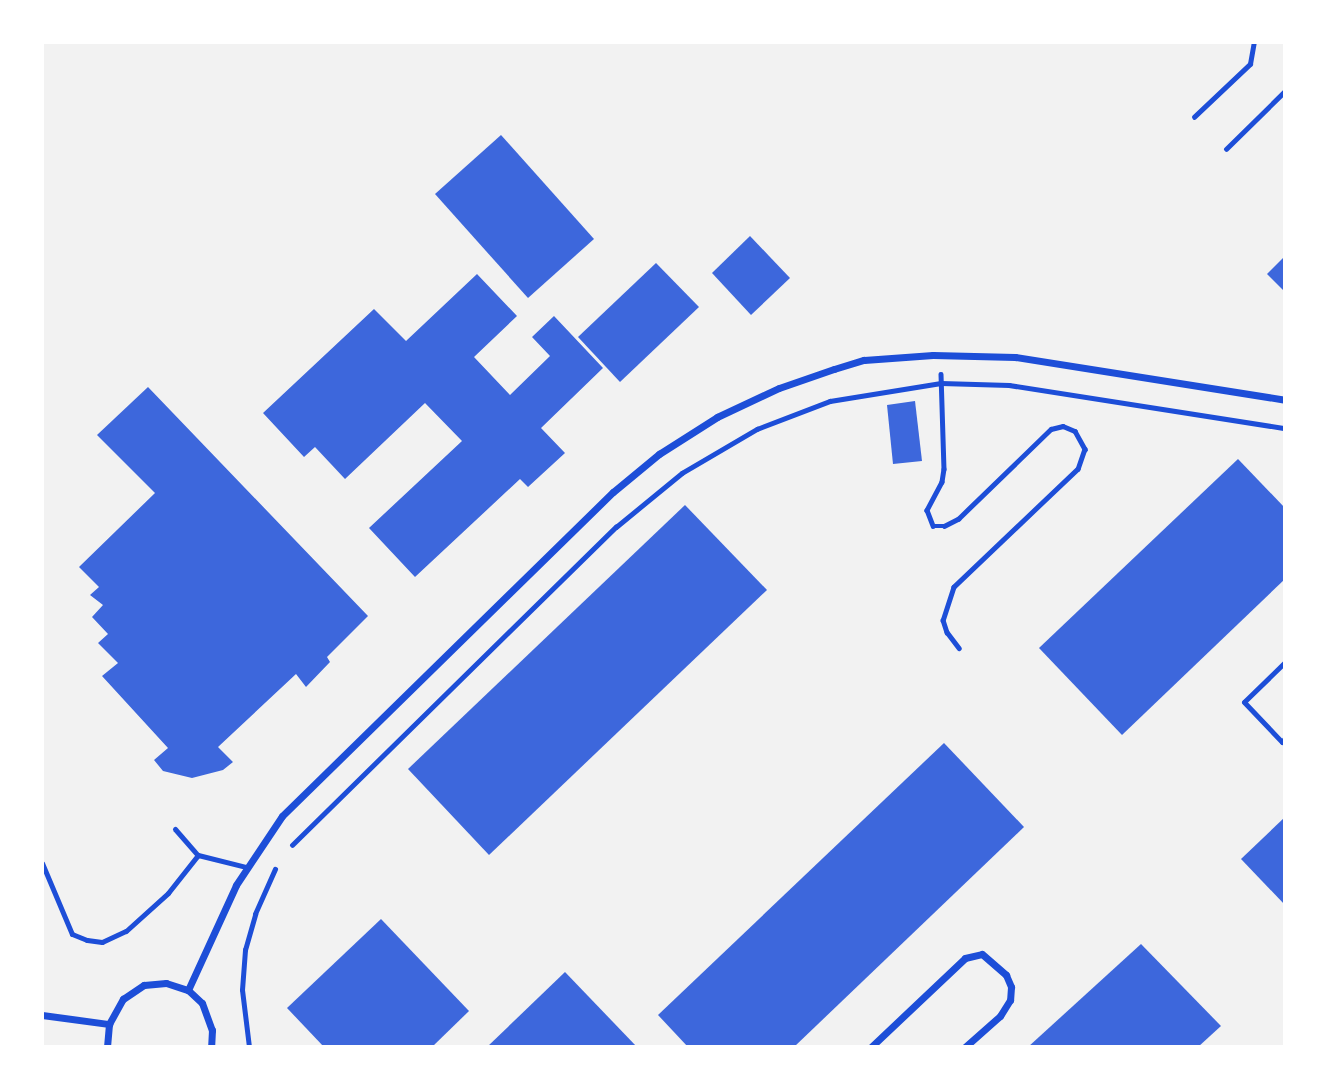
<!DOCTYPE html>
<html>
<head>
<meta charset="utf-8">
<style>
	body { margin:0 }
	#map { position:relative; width:1327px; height:1089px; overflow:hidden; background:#f2f2f2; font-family:"Libre Baskerville",serif }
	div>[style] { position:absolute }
	.building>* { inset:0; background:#3d67dc }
	.path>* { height:4.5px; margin:-2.25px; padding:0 2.25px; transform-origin:2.25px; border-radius:2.25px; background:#1d4ed8 }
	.service>* { height:5px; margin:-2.5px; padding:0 2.5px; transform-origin:2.5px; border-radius:2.5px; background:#1d4ed8 }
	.minor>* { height:7px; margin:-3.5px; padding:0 3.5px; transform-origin:3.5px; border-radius:3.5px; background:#1d4ed8 }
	span { translate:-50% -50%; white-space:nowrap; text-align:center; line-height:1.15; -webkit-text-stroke:5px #fff; paint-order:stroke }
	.frame { position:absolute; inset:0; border:44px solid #fff; pointer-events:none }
</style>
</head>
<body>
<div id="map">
	<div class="building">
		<i style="clip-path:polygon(501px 135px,594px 239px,528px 298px,435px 194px)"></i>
		<i style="clip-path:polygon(750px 236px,790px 278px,751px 315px,712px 273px)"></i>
		<i style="clip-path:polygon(1285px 256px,1285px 292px,1267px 274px)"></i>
		<i style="clip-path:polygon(656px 263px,699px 307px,620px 382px,578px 337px)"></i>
		<i style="clip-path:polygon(477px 274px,517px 316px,474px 357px,510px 395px,550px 356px,532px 337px,554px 316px,603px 368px,541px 428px,565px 453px,528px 487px,520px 479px,415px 577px,369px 528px,462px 441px,425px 403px,345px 479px,315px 447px,304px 457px,263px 413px,374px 309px,406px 341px)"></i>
		<i style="clip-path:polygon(148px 387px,368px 616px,327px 657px,330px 662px,306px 687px,296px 674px,218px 747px,233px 762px,223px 770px,192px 778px,163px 771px,154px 760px,168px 748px,102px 676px,118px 663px,98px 643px,108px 634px,92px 617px,103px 605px,90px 595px,99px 587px,79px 567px,155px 493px,97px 435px)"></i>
		<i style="clip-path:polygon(915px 401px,922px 461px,893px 464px,887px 405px)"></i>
		<i style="clip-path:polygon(1238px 459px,1285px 508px,1285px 579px,1122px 735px,1039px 648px)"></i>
		<i style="clip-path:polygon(685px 505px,767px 590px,489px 855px,408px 769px)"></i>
		<i style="clip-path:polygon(944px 743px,1024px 827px,794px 1047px,688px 1047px,658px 1015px)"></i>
		<i style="clip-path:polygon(1285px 817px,1285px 905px,1241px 859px)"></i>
		<i style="clip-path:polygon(381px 919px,469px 1011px,432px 1047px,324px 1047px,287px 1008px)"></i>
		<i style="clip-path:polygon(1141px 944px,1221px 1026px,1198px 1047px,1028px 1047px)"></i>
		<i style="clip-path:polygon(565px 972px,637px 1047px,487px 1047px)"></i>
	</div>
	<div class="path">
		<i style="left:1194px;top:117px;width:77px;rotate:-43.4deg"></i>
		<i style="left:1250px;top:64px;width:22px;rotate:-80deg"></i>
		<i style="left:1226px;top:149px;width:83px;rotate:-44.5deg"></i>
		<i style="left:941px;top:374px;width:95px;rotate:88.2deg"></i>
		<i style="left:944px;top:469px;width:13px;rotate:99deg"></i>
		<i style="left:942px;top:482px;width:32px;rotate:118deg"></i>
		<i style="left:927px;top:510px;width:17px;rotate:69deg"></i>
		<i style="left:933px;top:526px;width:11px"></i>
		<i style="left:944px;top:526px;width:16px;rotate:-27deg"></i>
		<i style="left:958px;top:519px;width:129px;rotate:-44.1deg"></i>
		<i style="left:1051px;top:429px;width:12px;rotate:-14deg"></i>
		<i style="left:1063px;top:426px;width:13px;rotate:23deg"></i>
		<i style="left:1075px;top:431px;width:21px;rotate:61deg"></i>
		<i style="left:1085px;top:449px;width:21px;rotate:109deg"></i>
		<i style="left:1078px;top:469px;width:171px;rotate:136.4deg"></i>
		<i style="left:954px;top:587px;width:35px;rotate:108deg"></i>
		<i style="left:943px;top:620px;width:13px;rotate:72deg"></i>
		<i style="left:947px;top:632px;width:20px;rotate:53deg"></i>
		<i style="left:292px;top:845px;width:454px;rotate:-44.5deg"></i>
		<i style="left:616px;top:527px;width:85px;rotate:-39.3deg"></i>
		<i style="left:682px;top:473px;width:87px;rotate:-30.4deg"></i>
		<i style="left:757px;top:429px;width:78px;rotate:-21deg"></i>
		<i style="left:830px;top:401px;width:112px;rotate:-9.2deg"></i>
		<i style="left:941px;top:383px;width:68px;rotate:1.7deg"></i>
		<i style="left:1009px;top:385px;width:279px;rotate:8.9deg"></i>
		<i style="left:249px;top:1047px;width:57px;rotate:-97deg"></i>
		<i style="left:242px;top:990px;width:40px;rotate:-85.7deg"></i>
		<i style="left:245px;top:950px;width:37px;rotate:-74deg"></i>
		<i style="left:255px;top:914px;width:49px;rotate:-66deg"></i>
	</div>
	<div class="service">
		<i style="left:1285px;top:662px;width:57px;rotate:135.7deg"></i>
		<i style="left:1244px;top:702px;width:55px;rotate:46.5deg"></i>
		<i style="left:1282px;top:742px;width:5px;rotate:-53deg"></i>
		<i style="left:175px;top:829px;width:35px;rotate:49deg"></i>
		<i style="left:198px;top:855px;width:49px;rotate:14deg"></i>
		<i style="left:42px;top:863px;width:77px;rotate:67.1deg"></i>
		<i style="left:72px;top:934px;width:16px;rotate:22deg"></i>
		<i style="left:87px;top:940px;width:15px;rotate:8deg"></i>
		<i style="left:102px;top:942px;width:26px;rotate:-25deg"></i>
		<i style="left:126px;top:931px;width:57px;rotate:-42.1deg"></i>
		<i style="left:168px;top:893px;width:48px;rotate:-51.7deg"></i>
	</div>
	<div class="minor">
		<i style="left:188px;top:990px;width:115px;rotate:-65.4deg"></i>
		<i style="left:236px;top:885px;width:83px;rotate:-56.3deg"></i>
		<i style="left:282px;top:816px;width:463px;rotate:-44.4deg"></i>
		<i style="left:613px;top:492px;width:60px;rotate:-39.6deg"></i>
		<i style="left:659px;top:454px;width:69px;rotate:-32.5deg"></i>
		<i style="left:717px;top:417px;width:68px;rotate:-25.1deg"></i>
		<i style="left:779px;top:388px;width:58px;rotate:-19.1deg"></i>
		<i style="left:834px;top:369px;width:31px;rotate:-17deg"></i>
		<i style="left:864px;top:360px;width:69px;rotate:-4.1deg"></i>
		<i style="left:933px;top:355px;width:82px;rotate:1.4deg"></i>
		<i style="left:1015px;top:357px;width:273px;rotate:9deg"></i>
		<i style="left:42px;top:1015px;width:68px;rotate:7.7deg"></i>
		<i style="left:107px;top:1047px;width:23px;rotate:-85deg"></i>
		<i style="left:109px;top:1024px;width:29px;rotate:-61deg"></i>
		<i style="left:123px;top:999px;width:25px;rotate:-34deg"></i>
		<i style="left:144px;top:985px;width:22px;rotate:-5deg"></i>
		<i style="left:166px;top:983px;width:23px;rotate:18deg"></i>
		<i style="left:188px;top:990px;width:19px;rotate:43deg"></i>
		<i style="left:202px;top:1003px;width:29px;rotate:70deg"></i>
		<i style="left:212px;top:1030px;width:17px;rotate:93deg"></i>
		<i style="left:871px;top:1047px;width:129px;rotate:-43.4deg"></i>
		<i style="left:965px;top:958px;width:17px;rotate:-13deg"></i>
		<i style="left:982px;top:954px;width:32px;rotate:41deg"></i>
		<i style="left:1006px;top:975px;width:13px;rotate:67deg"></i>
		<i style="left:1011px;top:987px;width:13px;rotate:94deg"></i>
		<i style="left:1010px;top:1000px;width:19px;rotate:122deg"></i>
		<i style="left:1000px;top:1016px;width:47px;rotate:138.5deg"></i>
	</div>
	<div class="frame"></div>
</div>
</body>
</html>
